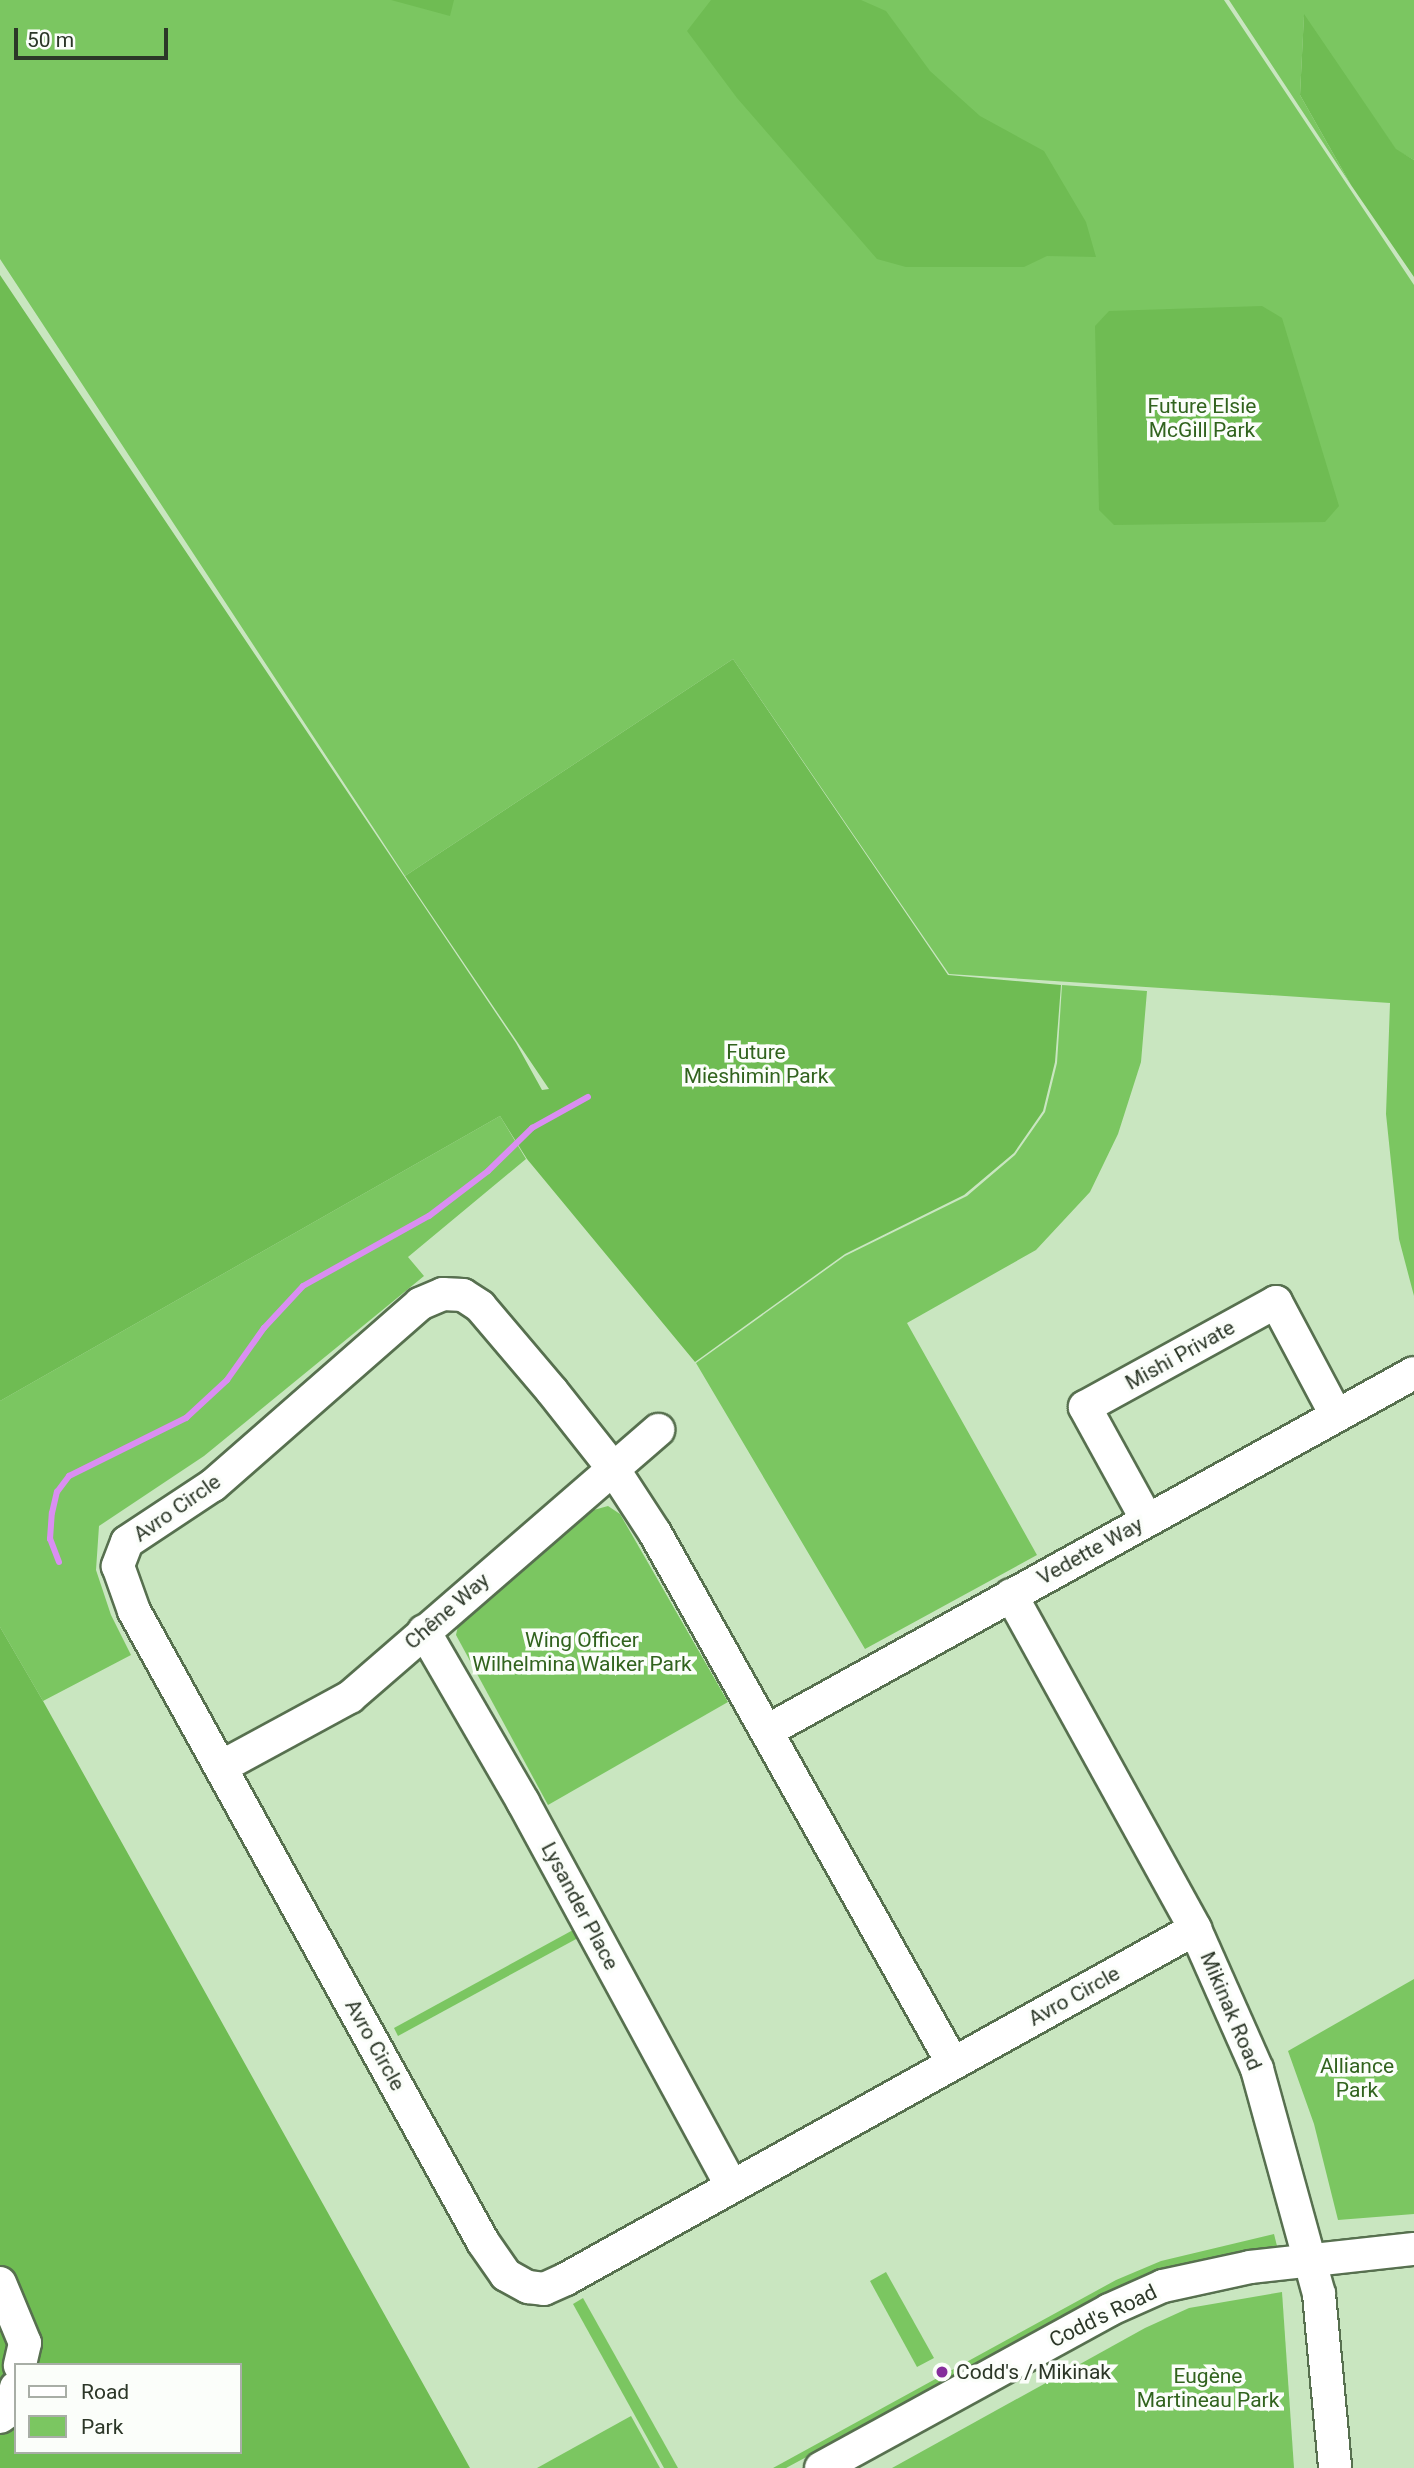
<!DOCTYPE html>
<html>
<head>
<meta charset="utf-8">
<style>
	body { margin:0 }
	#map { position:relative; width:1414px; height:2468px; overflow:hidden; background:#c9e6c0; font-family:Roboto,sans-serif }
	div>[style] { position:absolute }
	.green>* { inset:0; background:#7bc661 }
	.forest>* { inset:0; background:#6fbc53 }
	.stream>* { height:6px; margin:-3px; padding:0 3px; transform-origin:3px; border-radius:3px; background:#da8ef2 }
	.roads { filter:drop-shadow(2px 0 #57704f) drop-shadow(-2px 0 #57704f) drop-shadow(0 2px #57704f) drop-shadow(0 -2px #57704f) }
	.minor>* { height:32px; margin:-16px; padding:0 16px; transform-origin:16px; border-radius:16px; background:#fff }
	.dots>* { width:19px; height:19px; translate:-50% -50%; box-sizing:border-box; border:4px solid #fbfefa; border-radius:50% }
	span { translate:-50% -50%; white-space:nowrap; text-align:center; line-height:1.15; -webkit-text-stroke:7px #fbfefa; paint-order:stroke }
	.park-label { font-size:21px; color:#31631e }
	.street-label { font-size:21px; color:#2c3728 }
	.poi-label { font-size:21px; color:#2c3728 }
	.left { translate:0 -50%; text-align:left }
	.legend { position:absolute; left:14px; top:2363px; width:228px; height:91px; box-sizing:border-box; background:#fbfefa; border:2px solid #a8aea6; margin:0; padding:9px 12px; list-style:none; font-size:21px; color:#2c3728 }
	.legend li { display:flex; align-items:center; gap:14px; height:35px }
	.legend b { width:35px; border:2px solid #a8aea6 }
	.scale { position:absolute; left:14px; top:28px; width:154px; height:32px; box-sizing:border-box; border:4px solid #2c3728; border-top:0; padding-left:9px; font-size:21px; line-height:24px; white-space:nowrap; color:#2c3728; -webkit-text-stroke:5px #fbfefa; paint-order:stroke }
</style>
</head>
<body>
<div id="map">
	<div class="green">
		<i style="clip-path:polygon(0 0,1224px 0,1414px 285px,1414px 1296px,1399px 1239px,1386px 1114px,1390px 1003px,949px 974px,733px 659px,405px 876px,0 259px)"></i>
		<i style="clip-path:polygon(1229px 0,1414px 0,1414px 160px,1396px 150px,1304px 16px,1300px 95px,1351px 185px)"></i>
		<i style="clip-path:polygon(1062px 985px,1147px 991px,1141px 1062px,1118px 1134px,1090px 1192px,1036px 1250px,907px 1323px,1037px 1555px,865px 1649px,696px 1363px,845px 1256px,967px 1196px,1015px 1155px,1045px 1112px,1057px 1063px)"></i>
		<i style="clip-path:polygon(500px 1116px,526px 1159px,408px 1257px,424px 1276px,204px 1456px,99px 1526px,96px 1570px,111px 1615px,131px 1655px,43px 1701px,0 1627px,0 1401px)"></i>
		<i style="clip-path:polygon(608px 1506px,620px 1514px,728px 1702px,548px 1805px,456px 1635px,459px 1621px,590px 1511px)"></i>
		<i style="clip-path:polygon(573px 1930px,578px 1938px,398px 2036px,394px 2028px)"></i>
		<i style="clip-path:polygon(1414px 1979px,1414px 2214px,1338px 2220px,1314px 2124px,1288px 2051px)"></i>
		<i style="clip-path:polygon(1274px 2234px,1277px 2246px,1171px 2268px,1118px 2289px,786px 2468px,773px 2468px,1116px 2280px,1161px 2261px)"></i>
		<i style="clip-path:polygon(886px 2272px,934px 2358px,917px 2367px,870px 2281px)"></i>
		<i style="clip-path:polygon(1282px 2292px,1294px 2468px,892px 2468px,1145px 2328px,1189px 2308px)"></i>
		<i style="clip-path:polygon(583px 2298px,678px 2468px,664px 2468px,573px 2304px)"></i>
		<i style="clip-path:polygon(631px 2416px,660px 2468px,537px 2468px)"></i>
	</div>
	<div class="forest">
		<i style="clip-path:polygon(391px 0,454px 0,450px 16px)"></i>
		<i style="clip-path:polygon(711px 0,861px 0,886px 11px,930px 71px,980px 116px,1044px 151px,1086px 222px,1096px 257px,1047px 256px,1024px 267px,906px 267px,877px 259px,737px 98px,687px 31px)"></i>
		<i style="clip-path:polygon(1304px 14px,1396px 149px,1414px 160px,1414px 277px,1351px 185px,1300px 95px)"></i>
		<i style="clip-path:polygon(0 275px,516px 1043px,542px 1090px,549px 1089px,405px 876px,733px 659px,948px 975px,1061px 985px,1055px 1062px,1043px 1111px,1014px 1153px,964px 1195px,845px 1254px,695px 1362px,527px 1159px,500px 1116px,0 1401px)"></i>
		<i style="clip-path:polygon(1262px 306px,1282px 318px,1339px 506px,1325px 522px,1114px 525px,1099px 510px,1095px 326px,1109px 311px)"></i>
		<i style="clip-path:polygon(evenodd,0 1627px,43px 1701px,470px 2468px,0 2468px,0 1627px,16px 2365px,240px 2365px,240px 2452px,16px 2452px,16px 2365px)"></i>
	</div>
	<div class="stream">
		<i style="left:59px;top:1562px;width:25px;rotate:-111deg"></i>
		<i style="left:50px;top:1539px;width:26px;rotate:-86deg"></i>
		<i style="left:52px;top:1513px;width:22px;rotate:-77deg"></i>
		<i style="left:57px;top:1492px;width:20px;rotate:-53deg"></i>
		<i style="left:69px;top:1476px;width:131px;rotate:-26.4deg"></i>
		<i style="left:186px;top:1418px;width:56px;rotate:-42.8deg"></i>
		<i style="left:227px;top:1380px;width:64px;rotate:-54.6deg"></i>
		<i style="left:264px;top:1328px;width:57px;rotate:-47.1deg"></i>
		<i style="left:303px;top:1286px;width:144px;rotate:-29.1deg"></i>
		<i style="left:429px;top:1216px;width:74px;rotate:-37.3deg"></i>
		<i style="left:488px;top:1171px;width:62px;rotate:-44.3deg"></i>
		<i style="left:532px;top:1128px;width:64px;rotate:-29deg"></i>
	</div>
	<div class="roads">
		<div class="minor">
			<i style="left:1147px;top:1520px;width:129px;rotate:-118.8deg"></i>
			<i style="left:1085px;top:1407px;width:218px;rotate:-28.8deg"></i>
			<i style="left:1276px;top:1302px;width:128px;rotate:62deg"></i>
			<i style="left:1011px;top:1595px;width:381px;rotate:61.1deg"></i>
			<i style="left:1195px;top:1929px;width:153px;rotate:66.1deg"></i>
			<i style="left:1257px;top:2069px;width:233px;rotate:74.6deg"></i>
			<i style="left:1319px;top:2294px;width:175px;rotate:84.7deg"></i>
			<i style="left:424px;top:1631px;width:198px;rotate:59.9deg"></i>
			<i style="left:523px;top:1802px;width:436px;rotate:61.5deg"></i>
			<i style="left:767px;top:1731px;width:739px;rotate:-28.96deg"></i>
			<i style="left:221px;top:1767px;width:147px;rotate:-28.5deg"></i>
			<i style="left:350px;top:1697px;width:408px;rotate:-40.9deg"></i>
			<i style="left:952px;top:2062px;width:607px;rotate:-119.31deg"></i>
			<i style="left:655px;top:1533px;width:79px;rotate:-123.1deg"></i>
			<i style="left:612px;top:1467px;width:97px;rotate:-128.3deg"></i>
			<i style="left:552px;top:1391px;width:111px;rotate:-130.3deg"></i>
			<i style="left:480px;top:1306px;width:20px;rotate:-147deg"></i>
			<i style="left:463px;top:1295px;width:20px;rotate:-177deg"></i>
			<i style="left:443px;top:1294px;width:25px;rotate:157deg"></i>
			<i style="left:420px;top:1304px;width:275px;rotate:138.8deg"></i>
			<i style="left:213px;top:1485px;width:103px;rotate:146.5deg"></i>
			<i style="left:127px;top:1542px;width:26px;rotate:111deg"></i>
			<i style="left:118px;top:1566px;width:48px;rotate:70.4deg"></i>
			<i style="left:134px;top:1611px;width:721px;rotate:61.05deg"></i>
			<i style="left:483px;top:2242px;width:40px;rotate:55.1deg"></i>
			<i style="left:506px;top:2275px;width:25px;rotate:29deg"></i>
			<i style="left:528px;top:2287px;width:16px;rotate:7deg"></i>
			<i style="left:544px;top:2289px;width:24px;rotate:-24deg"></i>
			<i style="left:566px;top:2279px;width:720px;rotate:-29.09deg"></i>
			<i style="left:0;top:2283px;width:65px;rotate:67.4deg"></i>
			<i style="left:25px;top:2343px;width:23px;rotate:103deg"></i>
			<i style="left:0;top:2417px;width:14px;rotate:-36deg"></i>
			<i style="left:11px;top:2409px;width:22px;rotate:-77deg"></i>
			<i style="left:821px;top:2468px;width:328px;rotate:-28.7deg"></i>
			<i style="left:1109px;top:2310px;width:59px;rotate:-24deg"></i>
			<i style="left:1163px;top:2286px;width:89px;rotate:-12.3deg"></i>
			<i style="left:1250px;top:2267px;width:165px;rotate:-6.3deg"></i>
		</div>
	</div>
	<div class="dots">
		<i style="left:942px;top:2372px;background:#852e9c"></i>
	</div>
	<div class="park-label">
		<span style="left:1202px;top:418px">Future Elsie<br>McGill Park</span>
		<span style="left:756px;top:1064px">Future<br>Mieshimin Park</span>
		<span style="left:582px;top:1652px">Wing Officer<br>Wilhelmina Walker Park</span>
		<span style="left:1357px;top:2078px">Alliance<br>Park</span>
		<span style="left:1208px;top:2388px">Eugène<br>Martineau Park</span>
	</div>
	<div class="street-label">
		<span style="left:1180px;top:1355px;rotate:-29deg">Mishi Private</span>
		<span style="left:177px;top:1508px;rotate:-35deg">Avro Circle</span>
		<span style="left:1090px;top:1551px;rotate:-29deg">Vedette Way</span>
		<span style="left:447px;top:1611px;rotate:-41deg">Chêne Way</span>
		<span style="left:580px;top:1906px;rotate:62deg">Lysander Place</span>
		<span style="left:1074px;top:1996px;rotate:-29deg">Avro Circle</span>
		<span style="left:1231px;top:2011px;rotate:67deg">Mikinak Road</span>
		<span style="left:375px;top:2045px;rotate:61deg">Avro Circle</span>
		<span style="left:1103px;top:2316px;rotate:-26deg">Codd's Road</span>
	</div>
	<div class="poi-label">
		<span class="left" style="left:956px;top:2372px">Codd's / Mikinak</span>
	</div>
	<ul class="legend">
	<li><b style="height:9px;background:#fff"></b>Road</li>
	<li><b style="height:19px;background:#7bc661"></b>Park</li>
	</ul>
	<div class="scale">50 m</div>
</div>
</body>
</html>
